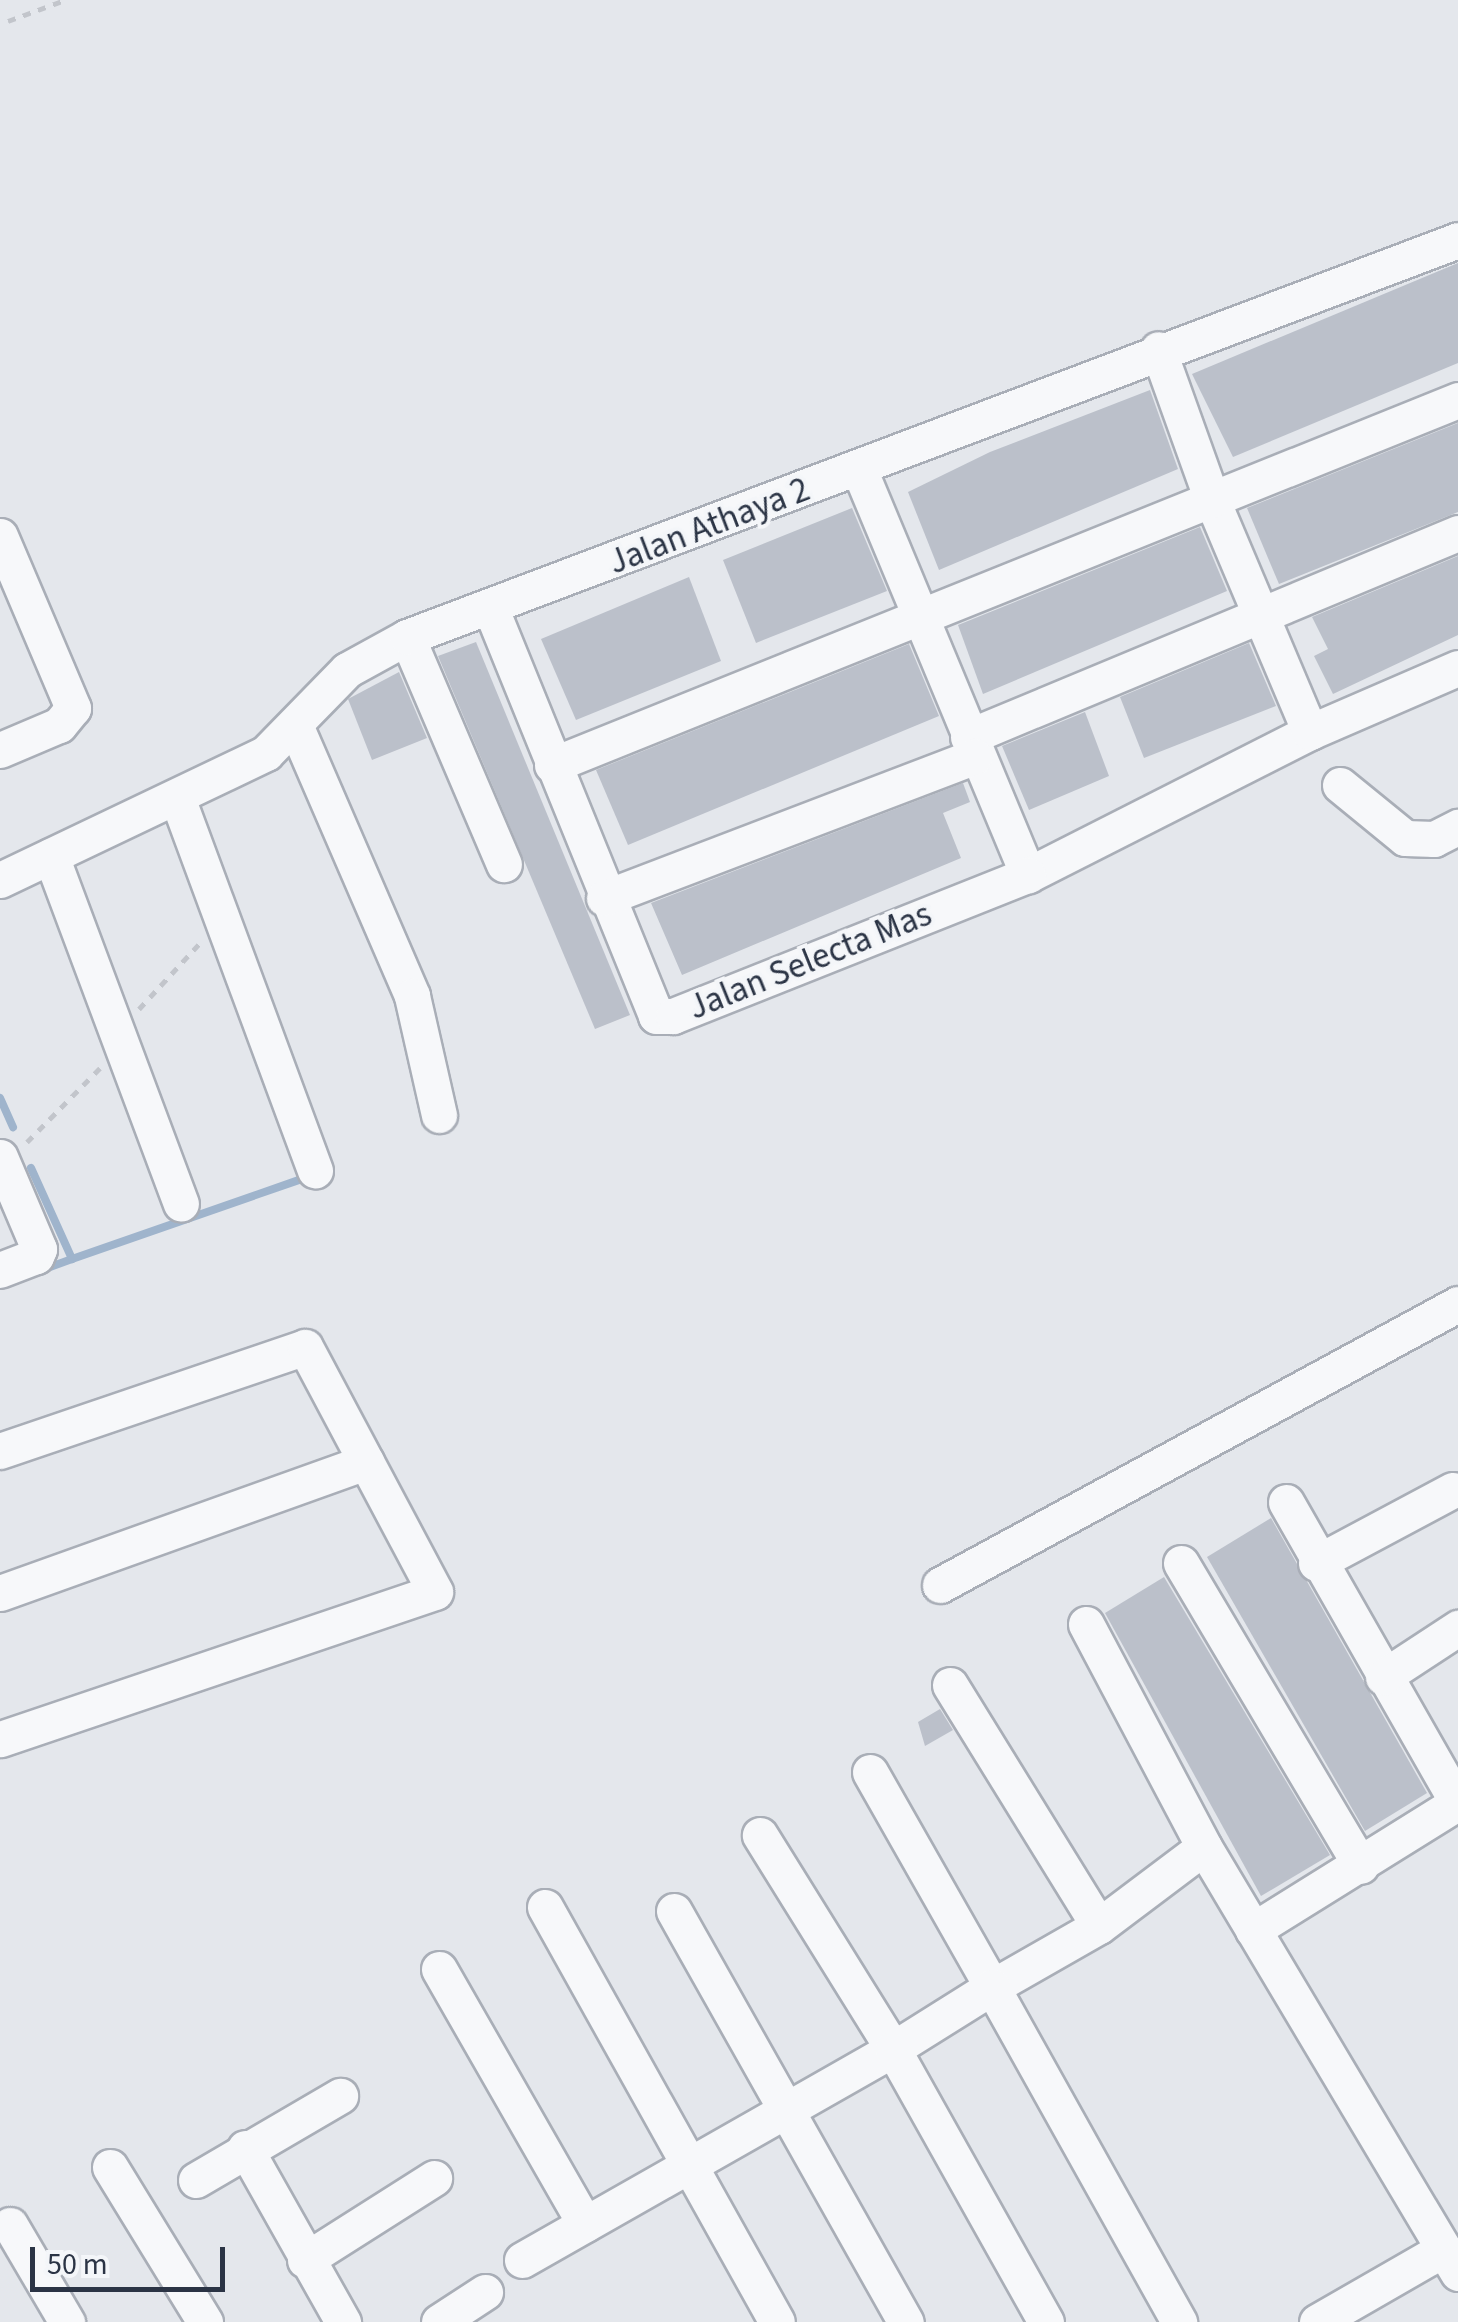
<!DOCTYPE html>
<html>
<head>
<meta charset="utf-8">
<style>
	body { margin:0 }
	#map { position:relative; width:1458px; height:2322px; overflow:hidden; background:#e4e7ec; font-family:"Source Sans 3",sans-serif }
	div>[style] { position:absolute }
	.stream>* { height:8px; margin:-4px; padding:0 4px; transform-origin:4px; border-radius:4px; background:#9fb4cc }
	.building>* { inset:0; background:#bbc0ca }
	.path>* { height:5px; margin-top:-2.5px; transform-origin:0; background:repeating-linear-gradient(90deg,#c2c5cb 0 8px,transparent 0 16px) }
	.roads { filter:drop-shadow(2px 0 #a9aeb7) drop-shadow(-2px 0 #a9aeb7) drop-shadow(0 2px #a9aeb7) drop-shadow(0 -2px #a9aeb7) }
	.minor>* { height:35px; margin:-17.5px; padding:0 17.5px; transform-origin:17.5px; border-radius:17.5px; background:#f7f8fa }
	span { translate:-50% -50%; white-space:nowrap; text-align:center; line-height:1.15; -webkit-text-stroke:8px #f4f6f9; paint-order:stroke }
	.street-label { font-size:35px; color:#2b3445 }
	.scale { position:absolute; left:30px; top:2247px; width:195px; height:45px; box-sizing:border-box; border:5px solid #2b3445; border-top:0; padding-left:12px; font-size:30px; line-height:35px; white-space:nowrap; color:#2b3445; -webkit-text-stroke:8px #f4f6f9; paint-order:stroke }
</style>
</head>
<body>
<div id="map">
	<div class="stream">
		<i style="left:0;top:1098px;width:32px;rotate:66deg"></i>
		<i style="left:31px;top:1168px;width:100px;rotate:65.7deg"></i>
		<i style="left:72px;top:1259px;width:35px;rotate:160deg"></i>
		<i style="left:72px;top:1259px;width:249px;rotate:-19.2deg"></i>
	</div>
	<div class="building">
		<i style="clip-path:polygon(1458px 263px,1458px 363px,1233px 457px,1192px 374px)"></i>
		<i style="clip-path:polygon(1150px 390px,1178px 469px,939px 570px,908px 492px,990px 452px)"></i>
		<i style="clip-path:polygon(1458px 423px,1458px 512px,1279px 584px,1247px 508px)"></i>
		<i style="clip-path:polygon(852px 508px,887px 591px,756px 643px,723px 560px)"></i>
		<i style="clip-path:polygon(1200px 527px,1227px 591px,983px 694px,958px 625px)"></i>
		<i style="clip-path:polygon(1458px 556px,1458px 635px,1333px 694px,1314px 656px,1328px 649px,1312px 617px)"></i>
		<i style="clip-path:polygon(689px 577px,721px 661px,576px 720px,541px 639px)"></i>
		<i style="clip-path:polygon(476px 642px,630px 1015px,595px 1029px,438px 656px)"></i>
		<i style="clip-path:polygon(1249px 643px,1276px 706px,1144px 758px,1120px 697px)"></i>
		<i style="clip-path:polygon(909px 644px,939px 716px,628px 845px,596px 770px)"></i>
		<i style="clip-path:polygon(399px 672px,427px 738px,372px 760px,348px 699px)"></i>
		<i style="clip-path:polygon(1085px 712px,1109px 776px,1029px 810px,1002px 746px)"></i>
		<i style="clip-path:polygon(963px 783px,970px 802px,943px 813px,961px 858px,682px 975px,651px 903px)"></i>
		<i style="clip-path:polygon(1271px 1518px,1427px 1793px,1365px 1831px,1207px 1557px)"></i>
		<i style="clip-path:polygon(1164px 1577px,1330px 1855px,1261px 1896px,1105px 1613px)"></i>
		<i style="clip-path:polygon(940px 1709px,953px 1730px,925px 1746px,918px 1722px)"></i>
	</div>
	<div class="path">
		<i style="left:8px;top:21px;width:61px;rotate:-20.2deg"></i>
		<i style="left:139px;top:1009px;width:88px;rotate:-47.3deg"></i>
		<i style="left:27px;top:1142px;width:104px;rotate:-45.4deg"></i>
	</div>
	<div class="roads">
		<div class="minor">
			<i style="left:859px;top:469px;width:440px;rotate:67.4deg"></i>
			<i style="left:1028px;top:875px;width:316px;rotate:-26.9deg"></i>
			<i style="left:1310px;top:732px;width:252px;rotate:-112.9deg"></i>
			<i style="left:1212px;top:500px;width:160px;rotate:-109.7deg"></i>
			<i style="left:0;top:536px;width:187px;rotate:67deg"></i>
			<i style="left:73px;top:708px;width:22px;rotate:129deg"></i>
			<i style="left:59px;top:725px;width:64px;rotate:157deg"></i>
			<i style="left:491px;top:609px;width:439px;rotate:67.9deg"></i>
			<i style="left:656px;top:1016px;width:17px"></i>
			<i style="left:673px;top:1016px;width:382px;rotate:-21.7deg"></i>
			<i style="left:407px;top:637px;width:247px;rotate:66.9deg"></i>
			<i style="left:295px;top:725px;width:295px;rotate:66.6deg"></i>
			<i style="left:412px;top:996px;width:122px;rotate:77.2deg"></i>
			<i style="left:1310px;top:732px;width:161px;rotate:-23.4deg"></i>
			<i style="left:968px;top:737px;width:531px;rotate:-22.6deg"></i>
			<i style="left:552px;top:765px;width:977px;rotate:-21.94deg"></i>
			<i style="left:1340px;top:785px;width:84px;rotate:39.2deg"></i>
			<i style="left:1405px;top:838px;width:29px;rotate:2deg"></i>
			<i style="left:1434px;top:839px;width:27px;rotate:-27deg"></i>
			<i style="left:178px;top:800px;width:395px;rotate:69.7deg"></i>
			<i style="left:51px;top:856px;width:371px;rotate:69.5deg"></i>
			<i style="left:0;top:880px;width:295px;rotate:-25.5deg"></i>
			<i style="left:266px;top:753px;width:116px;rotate:-45.7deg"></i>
			<i style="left:347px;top:670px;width:68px;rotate:-28.8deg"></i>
			<i style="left:407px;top:637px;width:1123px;rotate:-20.69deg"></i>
			<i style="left:604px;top:898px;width:397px;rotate:-20.9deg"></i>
			<i style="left:0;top:1157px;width:100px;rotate:67deg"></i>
			<i style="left:39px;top:1249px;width:8px;rotate:113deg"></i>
			<i style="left:36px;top:1256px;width:39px;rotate:159deg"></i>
			<i style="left:0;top:1451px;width:322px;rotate:-18.8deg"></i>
			<i style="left:305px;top:1347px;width:277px;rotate:62deg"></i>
			<i style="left:435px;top:1592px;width:459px;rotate:161.3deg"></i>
			<i style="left:1286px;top:1502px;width:348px;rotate:60.3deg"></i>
			<i style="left:1181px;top:1563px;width:352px;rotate:59.3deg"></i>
			<i style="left:1316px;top:1563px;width:155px;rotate:-28.1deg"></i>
			<i style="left:940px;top:1585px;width:589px;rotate:-28.48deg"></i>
			<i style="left:0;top:1593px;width:389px;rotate:-19.7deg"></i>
			<i style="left:1086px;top:1624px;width:252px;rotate:62.1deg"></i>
			<i style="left:1204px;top:1847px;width:496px;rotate:59.2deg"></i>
			<i style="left:1383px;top:1677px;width:90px;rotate:-33.2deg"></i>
			<i style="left:950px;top:1685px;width:283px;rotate:58.3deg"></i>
			<i style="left:870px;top:1772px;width:247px;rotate:60.4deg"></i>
			<i style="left:992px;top:1987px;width:123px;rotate:-29.7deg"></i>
			<i style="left:1099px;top:1926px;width:131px;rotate:-37deg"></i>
			<i style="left:545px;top:1907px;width:475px;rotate:60.8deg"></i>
			<i style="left:674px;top:1911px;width:472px;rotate:60.6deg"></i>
			<i style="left:1253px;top:1930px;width:240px;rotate:-31.9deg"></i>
			<i style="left:439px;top:1969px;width:294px;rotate:60.2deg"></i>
			<i style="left:245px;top:2148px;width:200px;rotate:60.6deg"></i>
			<i style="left:110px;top:2167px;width:182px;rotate:58.5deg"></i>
			<i style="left:196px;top:2180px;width:167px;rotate:-30.3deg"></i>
			<i style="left:10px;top:2225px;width:113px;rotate:59.6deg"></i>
			<i style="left:305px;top:2260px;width:153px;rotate:-32.4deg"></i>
			<i style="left:522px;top:2260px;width:427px;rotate:-29.6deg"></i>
			<i style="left:893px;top:2049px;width:252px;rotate:-121.9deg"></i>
			<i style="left:439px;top:2322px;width:55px;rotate:-33.1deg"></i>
			<i style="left:1046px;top:2322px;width:313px;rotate:-119.3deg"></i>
			<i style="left:893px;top:2049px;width:117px;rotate:-32.1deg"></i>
			<i style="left:992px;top:1987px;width:384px;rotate:60.8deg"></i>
			<i style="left:1317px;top:2322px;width:146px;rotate:-29.9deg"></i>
		</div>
	</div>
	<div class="street-label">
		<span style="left:709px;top:526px;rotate:-21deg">Jalan Athaya 2</span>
		<span style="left:810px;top:961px;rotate:-22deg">Jalan Selecta Mas</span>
	</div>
	<div class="scale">50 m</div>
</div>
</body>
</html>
